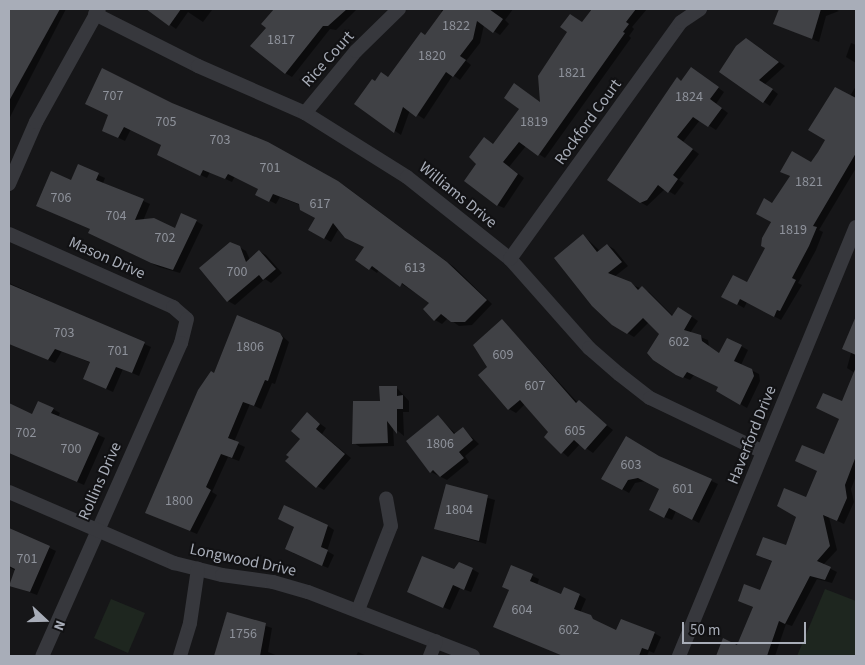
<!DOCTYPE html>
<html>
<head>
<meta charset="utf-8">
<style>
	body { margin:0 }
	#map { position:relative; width:865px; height:665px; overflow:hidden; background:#161618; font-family:"Source Sans 3",sans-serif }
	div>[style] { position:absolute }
	.green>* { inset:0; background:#1e261f }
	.shadow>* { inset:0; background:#0007 }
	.building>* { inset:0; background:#404145 }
	.street>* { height:14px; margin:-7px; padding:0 7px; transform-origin:7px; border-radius:7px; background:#37383d }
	span { translate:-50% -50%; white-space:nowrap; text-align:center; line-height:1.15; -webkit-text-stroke:4px #111113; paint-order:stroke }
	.number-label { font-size:14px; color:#8e929b }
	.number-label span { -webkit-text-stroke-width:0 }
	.street-label { font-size:16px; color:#a8adb8 }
	.frame { position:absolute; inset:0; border:10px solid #a8adb8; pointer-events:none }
	.north { position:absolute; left:20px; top:595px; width:50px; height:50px; -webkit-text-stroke:4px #111113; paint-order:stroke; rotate:111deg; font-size:14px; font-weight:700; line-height:20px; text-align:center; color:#a8adb8 }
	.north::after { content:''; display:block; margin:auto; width:18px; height:22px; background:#a8adb8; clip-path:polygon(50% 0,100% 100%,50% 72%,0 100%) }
	.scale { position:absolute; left:682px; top:622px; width:124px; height:22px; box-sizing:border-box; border:2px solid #a8adb8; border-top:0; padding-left:6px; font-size:15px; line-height:18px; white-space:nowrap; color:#a8adb8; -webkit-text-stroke:4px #111113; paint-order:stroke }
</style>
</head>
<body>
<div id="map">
	<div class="green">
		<i style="clip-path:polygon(825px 589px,856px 601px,856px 656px,797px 656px)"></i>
		<i style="clip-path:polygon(111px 599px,145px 613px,128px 653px,94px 638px)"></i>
	</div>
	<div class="shadow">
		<i style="clip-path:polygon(9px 9px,66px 9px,9px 119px)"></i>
		<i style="clip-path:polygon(148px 9px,211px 9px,212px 10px,203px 22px,188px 12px,176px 29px)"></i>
		<i style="clip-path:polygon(275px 9px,290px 18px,299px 9px,357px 9px,336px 30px,330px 29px,292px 77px,285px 73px,267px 27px,263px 24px)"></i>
		<i style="clip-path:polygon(441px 9px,513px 9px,505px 20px,509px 24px,500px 35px,484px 25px,480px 43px,466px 61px,471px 65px,460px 80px,453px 75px,424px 119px,410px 110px,401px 135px,356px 104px,375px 83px,388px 78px,426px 36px,442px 13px)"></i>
		<i style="clip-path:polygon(594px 9px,647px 9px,632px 27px,634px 29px,629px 36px,631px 38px,545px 158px,526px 146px,509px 167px,524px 178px,504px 208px,497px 205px,494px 145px,541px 104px,583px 23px)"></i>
		<i style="clip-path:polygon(780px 9px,835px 9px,839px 11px,826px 16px,819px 42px,774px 23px)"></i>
		<i style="clip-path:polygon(753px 43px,785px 66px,765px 84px,778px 94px,770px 106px,721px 72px)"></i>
		<i style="clip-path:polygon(851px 43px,856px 45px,856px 63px,846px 57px)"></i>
		<i style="clip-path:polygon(698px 73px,724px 92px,716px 104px,728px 113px,716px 130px,700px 120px,683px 142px,699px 154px,679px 180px,684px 183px,675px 195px,665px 189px,647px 206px,640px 202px,682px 82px)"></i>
		<i style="clip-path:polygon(856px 86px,856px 168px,819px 230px,823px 232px,816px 250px,798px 283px,802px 285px,781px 320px,747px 302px,744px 308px,723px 296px,747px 283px,767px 247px,773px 204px,791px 177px,782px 172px,811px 164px,826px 139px,809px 130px,820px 111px,823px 113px,850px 96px)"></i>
		<i style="clip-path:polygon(172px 104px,345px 186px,454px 267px,492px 304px,472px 325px,459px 326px,448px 318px,442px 324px,435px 320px,431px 303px,379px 269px,377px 273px,357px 259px,366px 247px,339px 228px,331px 242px,310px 230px,317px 218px,300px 205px,280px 197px,276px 204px,257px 194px,260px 189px,235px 176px,232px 182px,210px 172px,207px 178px,165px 158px,162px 145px,131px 129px,125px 141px,104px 131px)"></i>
		<i style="clip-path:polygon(78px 166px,105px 178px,103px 183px,150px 204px,143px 221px,175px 229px,196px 221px,203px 225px,180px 273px,159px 267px,96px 236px,71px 181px)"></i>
		<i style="clip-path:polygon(584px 236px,600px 251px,607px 245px,614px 249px,628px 266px,614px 277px,649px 292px,673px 316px,685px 312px,698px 321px,690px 333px,708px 340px,709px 346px,720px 354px,741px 346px,748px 350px,741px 365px,759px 374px,760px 381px,747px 408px,718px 391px,719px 387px,694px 375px,690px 380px,676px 374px,661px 334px,649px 322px,634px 337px,612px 324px)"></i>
		<i style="clip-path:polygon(239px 247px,246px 251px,250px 260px,259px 251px,266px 255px,282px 273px,271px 283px,265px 279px,235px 305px,228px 301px)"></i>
		<i style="clip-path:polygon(9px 283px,151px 347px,139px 376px,123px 369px,113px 392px,84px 379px,91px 363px,62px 351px,55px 363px,9px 343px,12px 333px,9px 331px)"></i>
		<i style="clip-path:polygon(502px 320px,578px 403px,613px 430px,593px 453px,580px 444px,568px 457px,545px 437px,550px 432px,525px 404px,516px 413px,509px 409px,489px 367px)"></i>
		<i style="clip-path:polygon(280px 334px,289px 342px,275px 384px,272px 383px,261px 409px,250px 404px,234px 442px,245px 447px,239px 461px,228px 457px,212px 492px,217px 495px,197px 534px,154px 516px,215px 374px)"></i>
		<i style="clip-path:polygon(850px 334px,856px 337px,856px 476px,851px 489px,854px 502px,844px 524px,829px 517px,837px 550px,823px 565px,837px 572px,832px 583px,817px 579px,792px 626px,786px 624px,775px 656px,724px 656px,719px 653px,738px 646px,754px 608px,739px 600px,761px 592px,773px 562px,764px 558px,786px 547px,840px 419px,843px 403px,855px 373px,847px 368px,851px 353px,844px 349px)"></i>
		<i style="clip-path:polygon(396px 387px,409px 401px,409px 412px,403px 412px,404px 436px,393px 427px,394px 446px,360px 447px,354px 443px,381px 402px)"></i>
		<i style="clip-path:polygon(13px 406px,33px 415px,53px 409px,60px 413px,58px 417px,105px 438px,84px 485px,9px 452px,9px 408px)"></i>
		<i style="clip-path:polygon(307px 414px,326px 428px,322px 434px,351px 458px,324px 490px,317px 486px,302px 439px)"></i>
		<i style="clip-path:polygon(438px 417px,456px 434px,463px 429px,479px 444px,465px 456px,469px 462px,447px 480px,431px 472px)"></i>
		<i style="clip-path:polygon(659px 457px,718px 484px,699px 523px,676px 511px,672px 520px,657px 514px,661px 489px,645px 481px,635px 483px,629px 493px,603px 478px)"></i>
		<i style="clip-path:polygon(447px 486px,495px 500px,486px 544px,435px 529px)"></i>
		<i style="clip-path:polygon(328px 526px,334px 530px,327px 551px,334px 555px,328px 568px,293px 553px)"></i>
		<i style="clip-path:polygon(9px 529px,56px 551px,37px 595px,10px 585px,16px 571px,9px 567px)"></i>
		<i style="clip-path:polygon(512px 567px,539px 579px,537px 585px,562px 595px,579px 595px,586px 599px,580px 613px,599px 624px,617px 632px,654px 633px,661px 637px,654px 653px,649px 651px,647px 656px,564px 656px,502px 630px,510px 590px,503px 587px)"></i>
		<i style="clip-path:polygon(472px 569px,479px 573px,471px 592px,460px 588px,450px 610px,408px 592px,454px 571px)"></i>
		<i style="clip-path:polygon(227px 613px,272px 628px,268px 652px,278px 656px,215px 656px)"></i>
		<i style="clip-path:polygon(358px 652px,367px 656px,356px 656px)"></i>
	</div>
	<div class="building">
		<i style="clip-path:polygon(9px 9px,60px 9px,9px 101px)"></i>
		<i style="clip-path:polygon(146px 9px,181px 9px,169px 26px)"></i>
		<i style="clip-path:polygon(274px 9px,347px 9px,328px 26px,323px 26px,285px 74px,250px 46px,266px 28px,261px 24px)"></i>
		<i style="clip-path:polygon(444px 9px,489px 9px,503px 19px,493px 33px,477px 21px,473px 39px,460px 56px,466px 60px,453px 77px,446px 72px,416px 117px,403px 107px,394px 133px,354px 104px,372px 79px,375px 81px,381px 72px,388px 77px,421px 32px,425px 35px)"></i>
		<i style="clip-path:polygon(592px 9px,636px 9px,626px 22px,629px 24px,623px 32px,625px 33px,538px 156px,519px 142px,503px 162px,518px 174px,497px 206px,464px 181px,476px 164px,469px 157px,484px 137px,493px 144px,519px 109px,504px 98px,514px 83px,540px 102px,538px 76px,567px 32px,560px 27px,570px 14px,582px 22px)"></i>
		<i style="clip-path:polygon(779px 9px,821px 9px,812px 39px,773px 24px)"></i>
		<i style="clip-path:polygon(746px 38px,779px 62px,759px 80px,773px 89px,763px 103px,719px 72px,736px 46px)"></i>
		<i style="clip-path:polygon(691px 67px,719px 87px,710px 99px,722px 108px,708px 127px,693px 117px,677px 137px,693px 149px,673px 175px,678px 179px,668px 193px,658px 185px,647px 200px,640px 203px,607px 180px,677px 77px,681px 81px)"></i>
		<i style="clip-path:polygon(102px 68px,172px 103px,268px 142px,338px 181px,447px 262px,487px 300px,465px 322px,451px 322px,441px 314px,434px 321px,423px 309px,429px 303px,402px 283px,400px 287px,372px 266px,369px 270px,355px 260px,364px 247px,345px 238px,333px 223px,324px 239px,308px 230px,315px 218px,300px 210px,299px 204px,273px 194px,269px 202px,255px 195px,258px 189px,228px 174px,225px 179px,203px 170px,200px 176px,157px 155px,161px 145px,124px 127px,118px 138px,102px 131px,108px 115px,85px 104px)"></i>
		<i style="clip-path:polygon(835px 87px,856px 98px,856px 153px,813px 226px,817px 227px,809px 246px,792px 278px,796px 280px,780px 311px,777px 310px,774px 317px,740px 299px,737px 305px,721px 297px,733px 275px,747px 282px,765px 248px,761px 246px,762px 238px,771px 222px,756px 214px,764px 198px,772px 203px,790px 176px,780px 172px,792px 151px,811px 162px,818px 152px,825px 140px,808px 130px)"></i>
		<i style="clip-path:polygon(78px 164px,99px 173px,96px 180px,144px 199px,135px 220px,154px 218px,175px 228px,181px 213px,197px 220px,173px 270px,151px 263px,88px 233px,90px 229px,36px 206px,51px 171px,71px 180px)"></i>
		<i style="clip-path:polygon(583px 234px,597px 252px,607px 244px,622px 262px,608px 273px,631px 282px,638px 290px,642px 286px,672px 316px,678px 307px,692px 316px,684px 330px,701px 335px,702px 341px,719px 353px,727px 338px,742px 345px,734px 361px,752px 369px,754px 376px,740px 405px,716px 391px,718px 387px,687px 372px,683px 378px,676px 375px,653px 360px,647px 353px,659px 334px,643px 318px,627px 334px,612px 325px,592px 306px,554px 258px)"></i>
		<i style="clip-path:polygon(230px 242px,240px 246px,246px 262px,259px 250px,276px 269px,263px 280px,259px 275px,227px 302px,199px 268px)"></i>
		<i style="clip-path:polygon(9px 284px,145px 342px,132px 373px,116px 367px,106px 389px,83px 379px,90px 362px,55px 349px,48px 360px,9px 344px)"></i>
		<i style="clip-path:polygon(237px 315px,280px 333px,283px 338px,268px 381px,265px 380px,254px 406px,243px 402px,228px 438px,239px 442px,232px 458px,221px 454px,206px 487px,211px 490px,190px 531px,145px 513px,198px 390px,211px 371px,214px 373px)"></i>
		<i style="clip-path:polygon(856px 316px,856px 355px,842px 349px)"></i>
		<i style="clip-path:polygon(502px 319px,576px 403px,579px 400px,607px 425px,585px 450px,574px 440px,561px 454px,544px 437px,548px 432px,520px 400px,508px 410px,478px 375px,487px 367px,473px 345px)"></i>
		<i style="clip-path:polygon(856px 367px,856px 456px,845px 485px,847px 498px,837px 521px,823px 515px,830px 546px,817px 561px,831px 567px,825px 580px,810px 576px,785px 624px,779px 621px,767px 656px,716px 656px,723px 638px,737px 645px,753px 607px,738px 601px,744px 584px,760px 590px,772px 561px,756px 555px,763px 537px,786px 545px,796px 517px,777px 506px,784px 488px,806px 497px,817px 471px,795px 461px,802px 445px,824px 454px,839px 419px,816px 408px,823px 393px,842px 401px)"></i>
		<i style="clip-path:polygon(379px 386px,397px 386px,397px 396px,403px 395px,403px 409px,397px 409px,397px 434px,387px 421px,388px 443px,352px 444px,353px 401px,380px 401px)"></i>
		<i style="clip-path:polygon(38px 401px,54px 408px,51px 413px,99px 433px,77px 482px,9px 453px,9px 403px,32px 414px)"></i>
		<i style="clip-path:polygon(307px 412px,320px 424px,316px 429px,345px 454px,316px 488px,285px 461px,289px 457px,286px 455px,300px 439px,291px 431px)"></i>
		<i style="clip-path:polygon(438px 415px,454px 434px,463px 427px,473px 440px,459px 452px,464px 458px,440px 477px,433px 470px,430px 473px,406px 441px)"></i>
		<i style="clip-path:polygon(626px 436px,659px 456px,712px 479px,692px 520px,669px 508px,664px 518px,649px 510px,659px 489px,638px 478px,628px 480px,622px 490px,601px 479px)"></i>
		<i style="clip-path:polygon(446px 484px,488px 495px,479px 541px,434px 529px)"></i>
		<i style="clip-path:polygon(284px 505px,328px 525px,321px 547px,328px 550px,322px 566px,285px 549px,294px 527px,278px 519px)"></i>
		<i style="clip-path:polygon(9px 528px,50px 546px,30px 592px,9px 586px,15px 569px,9px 566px)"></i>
		<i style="clip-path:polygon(422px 556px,454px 569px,459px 562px,473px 568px,464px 590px,453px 585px,443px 608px,407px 592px)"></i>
		<i style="clip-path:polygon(511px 565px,533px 574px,530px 581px,561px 594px,564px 587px,580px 594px,574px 609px,591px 615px,593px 619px,616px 630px,621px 619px,655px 632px,648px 650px,642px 648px,639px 656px,563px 656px,493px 627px,509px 590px,502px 587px)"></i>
		<i style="clip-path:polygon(227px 612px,266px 623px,260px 656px,214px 656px)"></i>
	</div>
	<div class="street">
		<i style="left:95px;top:14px;width:115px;rotate:26.8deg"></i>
		<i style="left:198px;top:66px;width:117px;rotate:23.7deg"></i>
		<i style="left:305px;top:113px;width:120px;rotate:32.1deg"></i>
		<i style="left:407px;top:177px;width:132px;rotate:38.5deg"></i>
		<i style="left:510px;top:259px;width:119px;rotate:48.4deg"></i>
		<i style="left:589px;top:348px;width:40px;rotate:41deg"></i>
		<i style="left:619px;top:374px;width:39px;rotate:38deg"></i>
		<i style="left:650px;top:398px;width:125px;rotate:25.5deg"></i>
		<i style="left:305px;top:113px;width:80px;rotate:-50.6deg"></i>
		<i style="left:356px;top:51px;width:60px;rotate:-44.3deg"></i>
		<i style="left:9px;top:184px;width:68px;rotate:-66.5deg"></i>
		<i style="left:36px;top:122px;width:129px;rotate:-60.9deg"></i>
		<i style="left:9px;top:234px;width:180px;rotate:24deg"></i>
		<i style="left:173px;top:307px;width:18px;rotate:41deg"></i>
		<i style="left:187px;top:319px;width:25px;rotate:104deg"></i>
		<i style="left:181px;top:343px;width:342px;rotate:113.9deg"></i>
		<i style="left:510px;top:259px;width:292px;rotate:-54.2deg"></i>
		<i style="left:681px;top:22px;width:23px;rotate:-34deg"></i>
		<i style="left:9px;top:492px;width:180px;rotate:23.3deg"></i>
		<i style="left:174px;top:563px;width:49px;rotate:14deg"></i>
		<i style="left:222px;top:575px;width:51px;rotate:7.8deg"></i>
		<i style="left:273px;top:582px;width:36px;rotate:16deg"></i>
		<i style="left:308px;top:592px;width:177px;rotate:21.2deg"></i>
		<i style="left:358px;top:610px;width:90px;rotate:-68.6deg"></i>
		<i style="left:391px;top:526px;width:28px;rotate:-100deg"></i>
		<i style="left:180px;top:656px;width:34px;rotate:-73deg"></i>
		<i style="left:190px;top:623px;width:55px;rotate:-81.6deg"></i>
		<i style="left:430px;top:656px;width:16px;rotate:-68deg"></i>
		<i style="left:679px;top:656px;width:464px;rotate:-67.6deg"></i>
	</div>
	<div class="number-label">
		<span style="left:456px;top:26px">1822</span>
		<span style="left:281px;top:40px">1817</span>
		<span style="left:432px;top:56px">1820</span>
		<span style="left:572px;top:73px">1821</span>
		<span style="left:113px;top:96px">707</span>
		<span style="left:689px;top:97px">1824</span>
		<span style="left:166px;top:122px">705</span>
		<span style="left:534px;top:122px">1819</span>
		<span style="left:220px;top:140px">703</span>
		<span style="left:270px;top:168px">701</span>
		<span style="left:809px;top:182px">1821</span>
		<span style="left:61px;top:198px">706</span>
		<span style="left:320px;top:204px">617</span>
		<span style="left:116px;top:216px">704</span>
		<span style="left:793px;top:230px">1819</span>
		<span style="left:165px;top:238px">702</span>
		<span style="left:415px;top:268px">613</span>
		<span style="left:237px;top:272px">700</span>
		<span style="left:64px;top:333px">703</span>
		<span style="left:679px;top:342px">602</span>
		<span style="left:250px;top:347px">1806</span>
		<span style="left:118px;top:351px">701</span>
		<span style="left:503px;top:355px">609</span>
		<span style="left:535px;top:386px">607</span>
		<span style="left:575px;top:431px">605</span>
		<span style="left:26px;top:433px">702</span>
		<span style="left:440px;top:444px">1806</span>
		<span style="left:71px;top:449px">700</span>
		<span style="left:631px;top:465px">603</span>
		<span style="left:683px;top:489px">601</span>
		<span style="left:179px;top:501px">1800</span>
		<span style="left:459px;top:510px">1804</span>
		<span style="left:27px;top:559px">701</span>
		<span style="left:522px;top:610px">604</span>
		<span style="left:569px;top:630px">602</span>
		<span style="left:243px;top:634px">1756</span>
	</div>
	<div class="street-label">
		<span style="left:328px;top:59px;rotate:-48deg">Rice Court</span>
		<span style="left:588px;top:122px;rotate:-54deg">Rockford Court</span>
		<span style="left:458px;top:195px;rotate:39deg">Williams Drive</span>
		<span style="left:107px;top:258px;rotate:24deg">Mason Drive</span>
		<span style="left:752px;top:435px;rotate:-68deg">Haverford Drive</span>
		<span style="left:100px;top:481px;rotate:-66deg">Rollins Drive</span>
		<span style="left:243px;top:560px;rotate:12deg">Longwood Drive</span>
	</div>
	<div class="frame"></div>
	<div class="north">N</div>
	<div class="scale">50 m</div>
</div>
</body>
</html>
